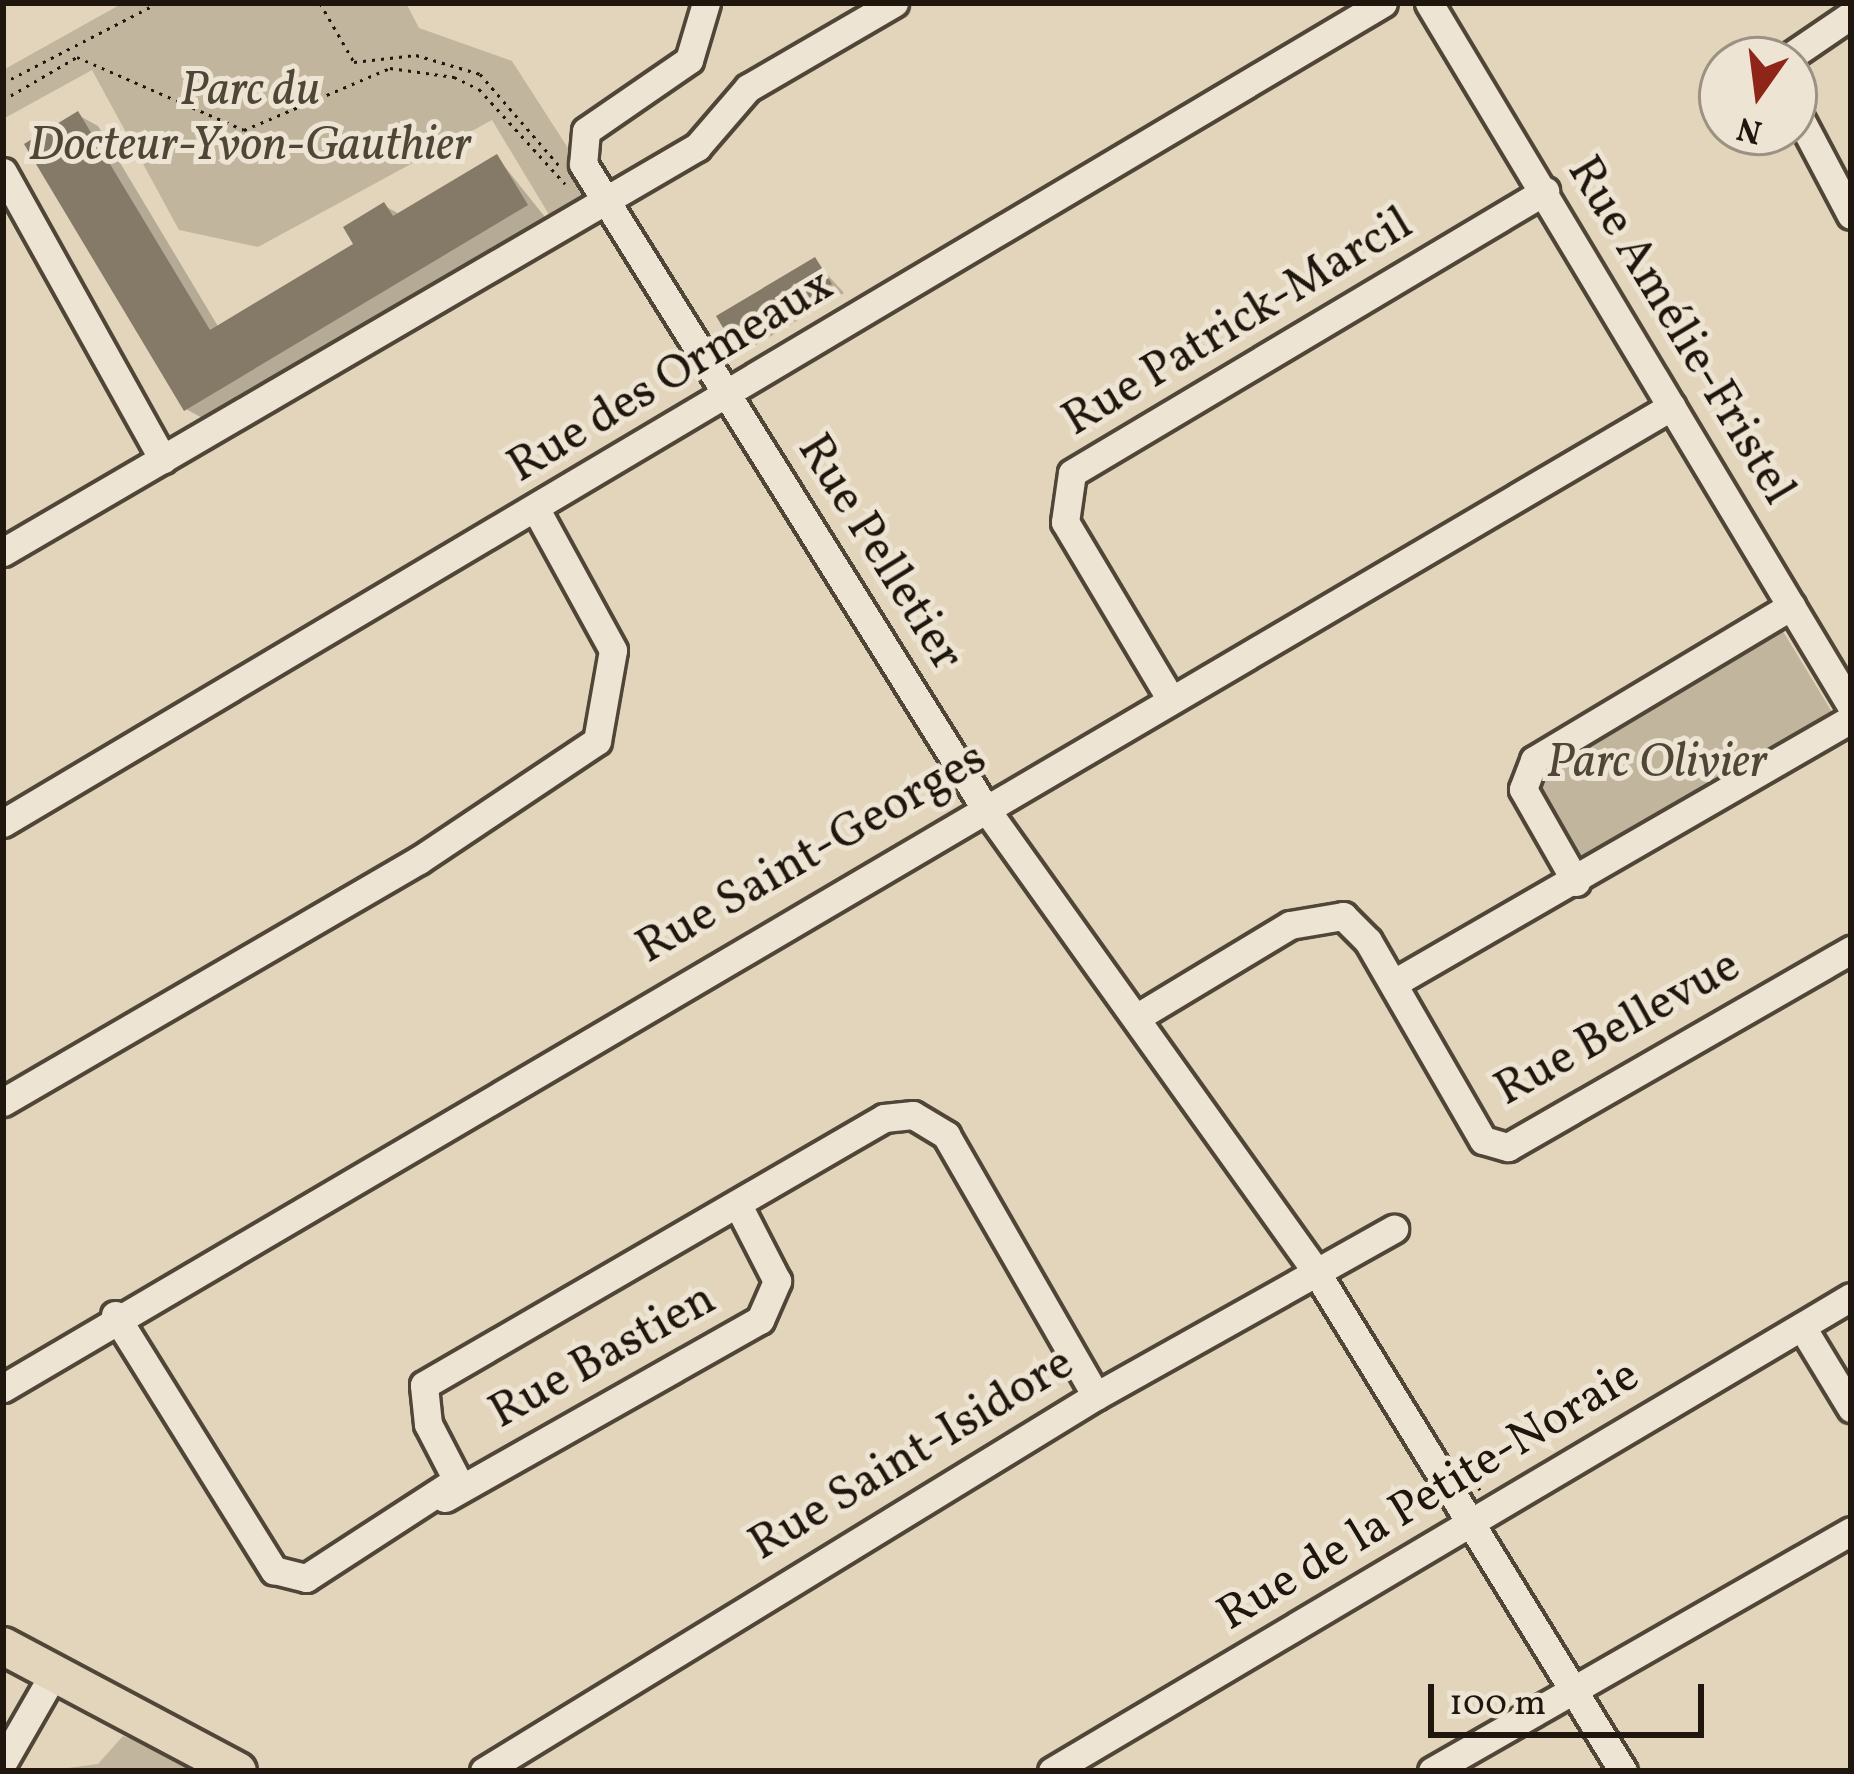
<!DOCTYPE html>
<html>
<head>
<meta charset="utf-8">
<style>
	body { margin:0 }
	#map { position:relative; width:1854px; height:1774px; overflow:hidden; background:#e3d5bb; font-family:Vollkorn,serif }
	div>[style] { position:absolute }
	.green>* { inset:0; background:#c2b59d }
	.shadow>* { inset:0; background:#0003 }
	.building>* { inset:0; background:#857967 }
	.path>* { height:3px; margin-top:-1.5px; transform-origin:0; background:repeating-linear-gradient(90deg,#1f160d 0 3px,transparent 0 9px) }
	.roads { filter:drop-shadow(3px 0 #504638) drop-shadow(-3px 0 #504638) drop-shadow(0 3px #504638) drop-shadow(0 -3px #504638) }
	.minor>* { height:27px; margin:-13.5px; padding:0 13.5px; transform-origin:13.5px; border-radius:13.5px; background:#ede4d3 }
	.major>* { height:36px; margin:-18px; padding:0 18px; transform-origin:18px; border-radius:18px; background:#e3d5bb }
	span { translate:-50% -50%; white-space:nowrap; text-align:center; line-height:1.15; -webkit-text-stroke:10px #ede4d3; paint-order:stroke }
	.park-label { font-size:48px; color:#504638; font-style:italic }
	.street-label { font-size:48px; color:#1f160d }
	.frame { position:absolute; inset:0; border:6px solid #1f160d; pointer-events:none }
	.north { position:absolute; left:1698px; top:36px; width:120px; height:120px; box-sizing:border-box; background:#ede4d3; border:3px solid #9b9284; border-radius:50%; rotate:194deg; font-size:33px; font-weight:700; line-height:48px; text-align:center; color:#1f160d }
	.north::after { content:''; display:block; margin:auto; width:42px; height:54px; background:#8f2418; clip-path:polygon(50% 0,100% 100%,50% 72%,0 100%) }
	.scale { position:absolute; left:1428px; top:1684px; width:276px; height:54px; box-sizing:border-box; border:6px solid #1f160d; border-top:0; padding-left:15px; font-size:36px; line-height:42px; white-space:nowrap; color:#1f160d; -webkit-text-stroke:9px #ede4d3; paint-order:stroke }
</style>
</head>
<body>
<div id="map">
	<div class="green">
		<i style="clip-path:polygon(123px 3px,406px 3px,419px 28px,512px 61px,602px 201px,557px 228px,492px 120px,258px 247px,179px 230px,92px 70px,3px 119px,3px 70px)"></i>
		<i style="clip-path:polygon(1781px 628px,1835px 717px,1581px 871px,1527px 782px)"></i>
		<i style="clip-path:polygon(123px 1736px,228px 1771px,45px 1771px,98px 1764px)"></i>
	</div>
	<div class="shadow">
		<i style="clip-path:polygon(78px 115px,98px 126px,219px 328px,358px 245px,385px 206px,401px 215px,497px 157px,545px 217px,206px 420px,186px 409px)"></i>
		<i style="clip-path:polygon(815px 261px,844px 293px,749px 349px,735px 341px)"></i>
	</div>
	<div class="building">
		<i style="clip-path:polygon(78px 111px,210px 330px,353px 244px,343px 227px,384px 202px,393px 216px,497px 154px,528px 205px,184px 411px,24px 144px)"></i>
		<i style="clip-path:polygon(815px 257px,832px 284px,732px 343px,716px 316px)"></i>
	</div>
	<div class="path">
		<i style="left:320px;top:3px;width:68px;rotate:60deg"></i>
		<i style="left:354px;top:62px;width:62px;rotate:-6.4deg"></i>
		<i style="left:416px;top:55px;width:67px;rotate:16.5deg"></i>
		<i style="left:480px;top:74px;width:124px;rotate:49.2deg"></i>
		<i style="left:3px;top:83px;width:174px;rotate:-27.3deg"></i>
		<i style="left:3px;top:100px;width:86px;rotate:-30.2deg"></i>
		<i style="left:77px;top:57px;width:182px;rotate:23.6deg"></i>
		<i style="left:244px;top:130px;width:159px;rotate:-23deg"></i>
		<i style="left:390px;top:68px;width:65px;rotate:8deg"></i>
		<i style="left:454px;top:77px;width:28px;rotate:26deg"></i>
		<i style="left:479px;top:89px;width:128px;rotate:47.8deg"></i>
		<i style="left:1469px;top:1473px;width:20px;rotate:57deg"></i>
	</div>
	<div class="roads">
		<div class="minor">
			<i style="left:706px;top:3px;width:59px;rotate:106.6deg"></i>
			<i style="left:689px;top:60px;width:125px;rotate:145.4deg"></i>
			<i style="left:586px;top:131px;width:33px;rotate:95deg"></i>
			<i style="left:583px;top:164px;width:756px;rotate:58.03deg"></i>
			<i style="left:983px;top:805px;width:571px;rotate:54.47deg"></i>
			<i style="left:1315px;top:1270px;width:588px;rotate:58.42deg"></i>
			<i style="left:1429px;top:3px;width:820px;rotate:59.02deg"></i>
			<i style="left:1785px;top:60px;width:80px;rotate:-34.3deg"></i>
			<i style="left:1794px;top:107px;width:122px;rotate:62.2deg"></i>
			<i style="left:3px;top:172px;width:329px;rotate:60.9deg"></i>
			<i style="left:3px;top:552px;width:804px;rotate:-30.27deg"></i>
			<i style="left:697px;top:147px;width:78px;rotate:-49.2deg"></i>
			<i style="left:748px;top:88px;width:169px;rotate:-30.2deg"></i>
			<i style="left:1170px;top:698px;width:205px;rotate:-120.8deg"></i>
			<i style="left:1065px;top:522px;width:49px;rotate:-81.9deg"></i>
			<i style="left:1072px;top:473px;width:551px;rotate:-30.8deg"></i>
			<i style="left:3px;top:823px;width:1605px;rotate:-30.72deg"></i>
			<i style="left:1576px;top:882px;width:107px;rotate:-119.7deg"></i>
			<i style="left:1523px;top:789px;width:31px;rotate:-69deg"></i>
			<i style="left:1534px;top:760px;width:300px;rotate:-30.9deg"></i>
			<i style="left:1394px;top:983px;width:528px;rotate:-30.01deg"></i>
			<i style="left:1139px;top:1016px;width:176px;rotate:-31.1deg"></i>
			<i style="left:1290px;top:925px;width:54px;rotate:-9.6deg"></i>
			<i style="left:1343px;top:916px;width:35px;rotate:45deg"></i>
			<i style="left:1368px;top:941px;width:230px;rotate:60deg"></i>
			<i style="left:1483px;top:1140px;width:26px;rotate:16deg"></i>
			<i style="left:1508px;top:1147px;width:396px;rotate:-29.9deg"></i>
			<i style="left:3px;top:1102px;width:481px;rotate:-30.2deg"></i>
			<i style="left:419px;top:860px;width:214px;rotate:-33.8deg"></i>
			<i style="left:597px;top:741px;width:92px;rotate:-80deg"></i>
			<i style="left:613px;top:650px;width:158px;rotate:-118.7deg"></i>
			<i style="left:115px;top:1315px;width:301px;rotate:58.1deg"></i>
			<i style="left:274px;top:1570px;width:33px;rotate:14deg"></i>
			<i style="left:306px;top:1578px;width:180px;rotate:-33deg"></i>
			<i style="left:457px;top:1480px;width:63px;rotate:-117.4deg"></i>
			<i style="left:428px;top:1424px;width:39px;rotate:-96deg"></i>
			<i style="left:424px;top:1385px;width:532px;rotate:-30.13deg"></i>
			<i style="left:884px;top:1118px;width:29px;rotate:-6deg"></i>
			<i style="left:913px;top:1115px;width:39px;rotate:31deg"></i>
			<i style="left:946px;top:1135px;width:301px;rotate:60.1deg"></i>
			<i style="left:1802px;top:1327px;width:95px;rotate:58.8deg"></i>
			<i style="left:3px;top:1388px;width:1936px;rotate:-30.47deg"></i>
			<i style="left:445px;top:1498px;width:362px;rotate:-29.5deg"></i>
			<i style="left:760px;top:1320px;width:43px;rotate:-66.4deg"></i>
			<i style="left:777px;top:1281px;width:83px;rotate:-117.2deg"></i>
			<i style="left:3px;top:1762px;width:100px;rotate:-60.1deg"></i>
			<i style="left:484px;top:1771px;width:718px;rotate:-31.5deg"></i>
			<i style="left:1096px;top:1396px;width:342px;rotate:-29.3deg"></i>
			<i style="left:1052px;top:1771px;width:929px;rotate:-30.68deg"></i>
			<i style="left:1432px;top:1771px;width:483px;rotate:-29.8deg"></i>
		</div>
		<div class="major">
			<i style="left:3px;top:1646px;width:266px;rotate:28deg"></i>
		</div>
	</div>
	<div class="park-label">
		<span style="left:250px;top:119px">Parc du<br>Docteur-Yvon-Gauthier</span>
		<span style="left:1657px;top:764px">Parc Olivier</span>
	</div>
	<div class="street-label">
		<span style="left:1238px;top:323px;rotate:-31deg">Rue Patrick-Marcil</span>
		<span style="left:1680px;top:331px;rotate:59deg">Rue Amélie-Fristel</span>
		<span style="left:671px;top:377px;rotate:-31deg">Rue des Ormeaux</span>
		<span style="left:879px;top:553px;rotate:58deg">Rue Pelletier</span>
		<span style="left:812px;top:854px;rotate:-30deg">Rue Saint-Georges</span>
		<span style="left:1618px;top:1029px;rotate:-29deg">Rue Bellevue</span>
		<span style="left:603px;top:1357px;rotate:-29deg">Rue Bastien</span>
		<span style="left:912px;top:1455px;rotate:-31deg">Rue Saint-Isidore</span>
		<span style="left:1429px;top:1496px;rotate:-31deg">Rue de la Petite-Noraie</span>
	</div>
	<div class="frame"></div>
	<div class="north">N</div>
	<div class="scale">100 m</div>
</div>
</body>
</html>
